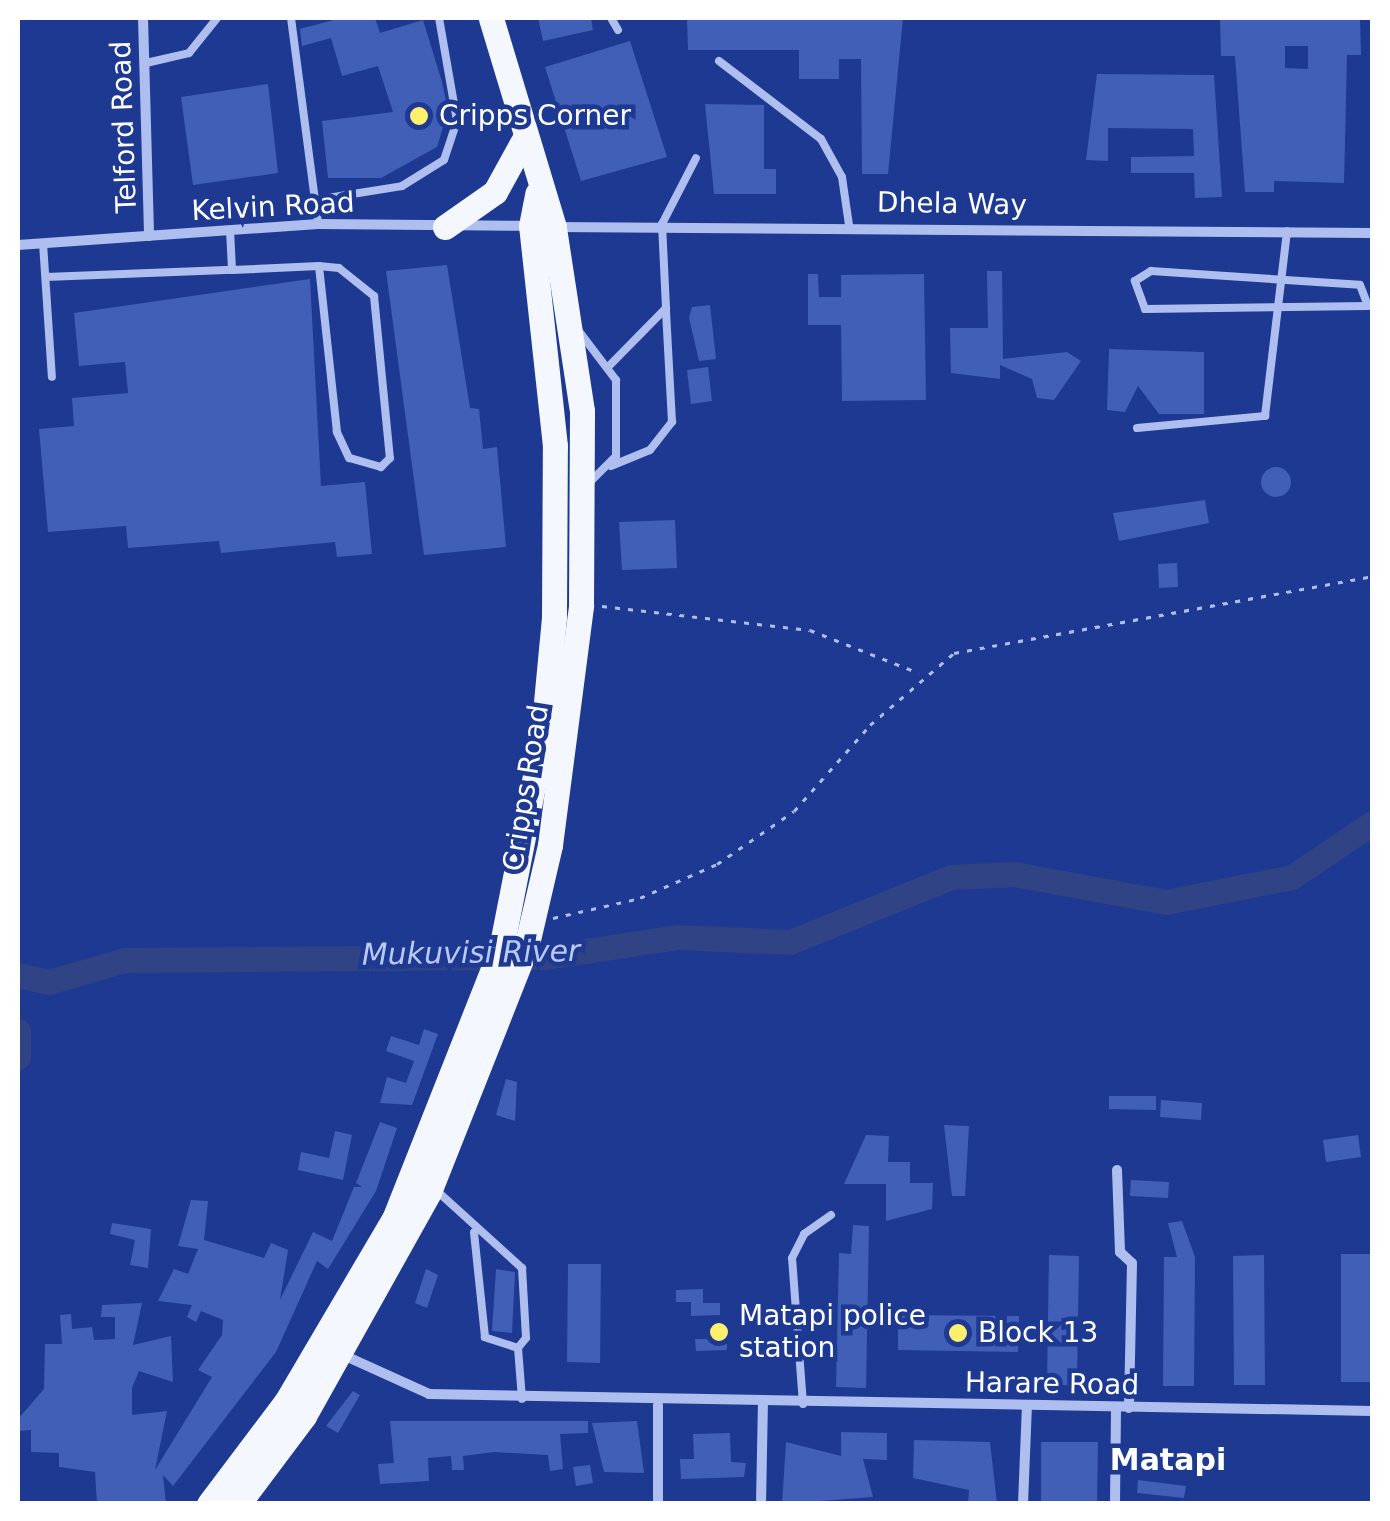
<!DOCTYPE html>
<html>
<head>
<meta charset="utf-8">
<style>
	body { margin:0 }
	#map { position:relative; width:1390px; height:1521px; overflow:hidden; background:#1d3992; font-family:"DejaVu Sans",sans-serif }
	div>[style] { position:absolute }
	.river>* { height:25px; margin:-12.5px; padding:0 12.5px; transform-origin:12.5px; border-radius:12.5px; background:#2f4385 }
	.building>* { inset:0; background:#425fb7 }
	.round { border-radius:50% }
	.path>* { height:2.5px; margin-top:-1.25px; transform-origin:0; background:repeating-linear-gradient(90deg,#aebeee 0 5px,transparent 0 13px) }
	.service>* { height:8px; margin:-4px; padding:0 4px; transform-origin:4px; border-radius:4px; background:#aebeee }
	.minor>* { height:10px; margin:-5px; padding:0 5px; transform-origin:5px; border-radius:5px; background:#aebeee }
	.primary>* { height:25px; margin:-12.5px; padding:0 12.5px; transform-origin:12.5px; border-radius:12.5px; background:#f5f7ff }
	.dots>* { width:28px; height:28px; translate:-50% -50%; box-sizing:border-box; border:5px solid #1d3992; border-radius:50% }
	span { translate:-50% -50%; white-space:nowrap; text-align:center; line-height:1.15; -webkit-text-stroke:9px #1d3992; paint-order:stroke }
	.poi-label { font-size:28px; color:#fff }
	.left { translate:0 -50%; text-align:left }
	.street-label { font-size:28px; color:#fff }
	.water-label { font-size:30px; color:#bac9f5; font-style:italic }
	.neighbourhood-label { font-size:30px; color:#fff; font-weight:700 }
	.frame { position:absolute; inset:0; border:20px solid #fff; pointer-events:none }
</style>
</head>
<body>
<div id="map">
	<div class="river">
		<i style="left:18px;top:975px;width:32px;rotate:13deg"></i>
		<i style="left:49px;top:982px;width:79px;rotate:-16.1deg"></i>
		<i style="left:125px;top:960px;width:421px;rotate:-0.4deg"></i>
		<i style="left:546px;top:957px;width:134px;rotate:-8.6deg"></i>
		<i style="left:678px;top:937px;width:112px;rotate:2.6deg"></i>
		<i style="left:790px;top:942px;width:174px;rotate:-22deg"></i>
		<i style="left:951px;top:877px;width:63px;rotate:-2.7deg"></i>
		<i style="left:1014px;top:874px;width:155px;rotate:10.4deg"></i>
		<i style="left:1166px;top:902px;width:128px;rotate:-11.2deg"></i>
		<i style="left:1292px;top:877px;width:97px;rotate:-34deg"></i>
		<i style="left:18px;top:1031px;width:26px;rotate:90deg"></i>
	</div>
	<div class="building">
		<i style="clip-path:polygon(341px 18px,375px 18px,380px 33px,423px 20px,442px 82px,448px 111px,437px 147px,381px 178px,328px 178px,322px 121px,393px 112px,378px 66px,342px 76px,331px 38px,302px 46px,300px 29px)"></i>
		<i style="clip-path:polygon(538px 18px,591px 18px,593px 30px,543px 41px)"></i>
		<i style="clip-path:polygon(687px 18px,903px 18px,888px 174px,862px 174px,861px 59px,839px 59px,839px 79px,799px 79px,799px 50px,688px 50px)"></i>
		<i style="clip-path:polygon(evenodd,1220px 18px,1360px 18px,1361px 55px,1347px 55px,1344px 183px,1274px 181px,1274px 192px,1245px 192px,1235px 56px,1221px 56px,1220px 18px,1285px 46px,1308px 46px,1308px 69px,1285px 68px,1285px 46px)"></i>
		<i style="clip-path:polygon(630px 41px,667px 157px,581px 181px,545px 67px)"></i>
		<i style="clip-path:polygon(1097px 74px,1214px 75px,1222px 197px,1195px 198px,1194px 173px,1131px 173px,1131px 157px,1194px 156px,1193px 129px,1108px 128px,1108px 161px,1086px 160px)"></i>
		<i style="clip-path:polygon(268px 84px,278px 173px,193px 185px,181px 97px)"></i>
		<i style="clip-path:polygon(705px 104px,764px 105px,764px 169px,776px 169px,776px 194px,714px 194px)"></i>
		<i style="clip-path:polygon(447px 265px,470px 408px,479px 409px,483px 449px,497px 447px,506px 547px,424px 555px,386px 271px)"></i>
		<i style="clip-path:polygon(987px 271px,1002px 271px,1003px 359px,1067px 352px,1081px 361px,1054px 400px,1037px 398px,1032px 379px,1000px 365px,1000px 379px,951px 373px,950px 328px,988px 328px)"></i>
		<i style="clip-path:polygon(808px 274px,818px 274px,819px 297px,841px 297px,841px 275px,924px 274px,926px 400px,842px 401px,841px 325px,808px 325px)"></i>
		<i style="clip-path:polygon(310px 279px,321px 486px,365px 482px,372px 554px,337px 557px,335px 542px,221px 553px,219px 541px,128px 548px,126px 526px,48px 532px,39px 429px,74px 426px,72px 398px,128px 393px,125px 362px,79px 366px,74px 313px)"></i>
		<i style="clip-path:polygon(710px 305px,716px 359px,699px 361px,689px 318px,692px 307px)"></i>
		<i style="clip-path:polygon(1109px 349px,1204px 352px,1204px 414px,1159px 414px,1138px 386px,1125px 412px,1107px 410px)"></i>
		<i style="clip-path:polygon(708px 367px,712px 401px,691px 404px,687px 370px)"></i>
		<i class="round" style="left:1261px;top:467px;width:30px;height:30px"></i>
		<i style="clip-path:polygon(1205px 500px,1209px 523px,1119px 541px,1113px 513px)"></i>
		<i style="clip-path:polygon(675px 520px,677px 568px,622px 570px,619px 522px)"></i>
		<i style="clip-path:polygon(1177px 563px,1178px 587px,1159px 588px,1158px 564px)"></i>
		<i style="clip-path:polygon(424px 1029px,438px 1034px,412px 1105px,380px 1103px,387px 1077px,406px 1083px,414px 1061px,386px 1051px,391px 1036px,419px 1045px)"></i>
		<i style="clip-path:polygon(506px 1079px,517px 1082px,515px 1121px,496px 1115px)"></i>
		<i style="clip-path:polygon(1109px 1096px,1156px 1096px,1156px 1110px,1109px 1109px)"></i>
		<i style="clip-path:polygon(1161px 1100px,1202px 1103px,1201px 1120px,1160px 1117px)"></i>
		<i style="clip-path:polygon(380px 1122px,397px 1128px,376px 1191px,328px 1269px,317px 1261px,276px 1352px,173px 1486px,163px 1475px,166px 1504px,97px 1504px,95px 1472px,59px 1467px,59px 1453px,31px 1452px,31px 1430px,18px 1431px,18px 1419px,44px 1389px,45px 1344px,62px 1344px,60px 1315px,71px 1314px,72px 1329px,92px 1327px,94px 1340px,115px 1339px,115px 1317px,101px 1317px,102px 1305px,142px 1303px,133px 1345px,171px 1336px,173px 1382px,139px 1371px,132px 1388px,132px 1415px,167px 1411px,155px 1470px,212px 1377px,198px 1370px,222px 1335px,223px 1320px,201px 1311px,196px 1322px,187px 1317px,192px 1305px,158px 1301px,174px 1269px,188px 1274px,198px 1249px,178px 1246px,191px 1200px,208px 1201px,204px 1240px,264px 1258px,271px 1243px,288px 1250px,280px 1300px,313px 1232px,332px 1241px,354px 1187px,362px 1187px,356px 1183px)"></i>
		<i style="clip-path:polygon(944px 1125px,969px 1126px,965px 1196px,952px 1196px)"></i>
		<i style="clip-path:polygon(335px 1131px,352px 1135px,343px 1180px,298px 1170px,301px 1152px,329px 1158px)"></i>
		<i style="clip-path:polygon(866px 1135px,889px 1136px,888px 1162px,910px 1162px,910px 1183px,933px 1183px,932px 1209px,886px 1221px,886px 1184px,844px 1184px)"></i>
		<i style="clip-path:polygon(1358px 1135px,1361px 1157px,1326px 1162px,1323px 1140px)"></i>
		<i style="clip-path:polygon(1131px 1180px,1169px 1182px,1168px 1198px,1130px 1196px)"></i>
		<i style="clip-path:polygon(1182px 1221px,1195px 1257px,1194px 1386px,1163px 1386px,1164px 1257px,1177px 1257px,1168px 1223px)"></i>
		<i style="clip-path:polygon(112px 1223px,151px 1229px,148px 1268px,130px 1265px,135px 1240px,110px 1234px)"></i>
		<i style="clip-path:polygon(853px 1225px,869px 1226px,866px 1388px,836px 1387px,839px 1253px,851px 1254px)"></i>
		<i style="clip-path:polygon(1341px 1254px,1372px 1254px,1372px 1382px,1341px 1382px)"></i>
		<i style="clip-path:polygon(1049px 1255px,1079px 1256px,1077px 1385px,1047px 1385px)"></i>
		<i style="clip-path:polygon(1264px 1255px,1265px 1385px,1234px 1385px,1233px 1256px)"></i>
		<i style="clip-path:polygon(568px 1264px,601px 1264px,600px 1363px,567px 1362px)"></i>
		<i style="clip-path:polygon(426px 1269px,438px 1275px,427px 1308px,415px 1303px)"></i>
		<i style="clip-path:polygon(496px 1269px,515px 1272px,512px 1333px,492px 1331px)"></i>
		<i style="clip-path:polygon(703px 1289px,703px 1303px,720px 1303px,720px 1315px,691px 1316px,691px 1302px,676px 1302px,676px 1290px)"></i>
		<i style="clip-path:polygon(898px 1315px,1019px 1316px,1018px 1352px,898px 1350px)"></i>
		<i style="clip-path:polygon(695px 1339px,727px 1339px,727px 1350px,696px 1351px)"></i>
		<i style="clip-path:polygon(353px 1391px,360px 1395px,338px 1433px,326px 1426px)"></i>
		<i style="clip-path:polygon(390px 1421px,588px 1421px,588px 1433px,560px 1434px,563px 1469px,550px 1471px,548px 1455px,494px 1452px,463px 1456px,464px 1470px,452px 1470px,451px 1456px,428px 1458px,429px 1481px,380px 1484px,378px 1464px,394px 1463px)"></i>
		<i style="clip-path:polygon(637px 1421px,644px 1473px,604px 1472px,592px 1423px)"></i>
		<i style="clip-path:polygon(841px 1432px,887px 1433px,887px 1460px,863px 1459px,873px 1497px,782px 1504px,786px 1442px,841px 1456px)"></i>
		<i style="clip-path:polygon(730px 1433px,731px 1462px,746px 1463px,744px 1477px,681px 1479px,680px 1459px,694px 1459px,693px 1434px)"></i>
		<i style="clip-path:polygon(914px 1440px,990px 1442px,997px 1504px,968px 1504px,969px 1490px,913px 1478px)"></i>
		<i style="clip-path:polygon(1041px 1442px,1098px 1442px,1097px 1504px,1041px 1504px)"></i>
		<i style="clip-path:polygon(590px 1465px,593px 1483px,576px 1486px,573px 1467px)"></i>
		<i style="clip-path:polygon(1138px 1480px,1186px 1486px,1184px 1498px,1137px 1493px)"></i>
	</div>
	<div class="path">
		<i style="left:602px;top:606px;width:209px;rotate:6.6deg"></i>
		<i style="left:810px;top:630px;width:117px;rotate:21.5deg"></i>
		<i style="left:553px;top:918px;width:89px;rotate:-12.9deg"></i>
		<i style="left:640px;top:898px;width:84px;rotate:-23.8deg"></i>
		<i style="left:717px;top:864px;width:93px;rotate:-34.5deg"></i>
		<i style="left:794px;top:811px;width:115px;rotate:-48.5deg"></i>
		<i style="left:870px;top:725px;width:111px;rotate:-40.6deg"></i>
		<i style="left:954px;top:653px;width:425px;rotate:-10.4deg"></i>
	</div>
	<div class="service">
		<i style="left:291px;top:18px;width:208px;rotate:82.5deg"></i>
		<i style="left:611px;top:18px;width:14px;rotate:60deg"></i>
		<i style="left:719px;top:61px;width:128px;rotate:37.4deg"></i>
		<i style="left:821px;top:139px;width:43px;rotate:61.1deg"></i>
		<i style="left:842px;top:177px;width:49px;rotate:81.7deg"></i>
		<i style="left:146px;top:63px;width:44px;rotate:-13.1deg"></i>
		<i style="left:189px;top:53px;width:45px;rotate:-51.3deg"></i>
		<i style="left:315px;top:200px;width:88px;rotate:-9.1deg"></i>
		<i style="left:402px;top:186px;width:49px;rotate:-31.8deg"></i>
		<i style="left:444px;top:160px;width:41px;rotate:-71.6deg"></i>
		<i style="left:457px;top:121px;width:105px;rotate:-99.9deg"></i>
		<i style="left:230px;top:230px;width:40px;rotate:87.1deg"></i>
		<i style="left:232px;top:270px;width:87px;rotate:-2.6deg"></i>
		<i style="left:319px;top:266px;width:20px;rotate:6deg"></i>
		<i style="left:339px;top:268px;width:45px;rotate:38.7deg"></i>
		<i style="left:374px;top:296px;width:163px;rotate:84.4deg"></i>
		<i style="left:390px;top:458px;width:13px;rotate:135deg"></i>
		<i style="left:381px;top:467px;width:33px;rotate:-164deg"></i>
		<i style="left:349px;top:458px;width:29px;rotate:-115deg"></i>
		<i style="left:337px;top:432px;width:167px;rotate:-96.2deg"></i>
		<i style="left:43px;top:243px;width:134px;rotate:86.2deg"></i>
		<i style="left:1151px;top:271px;width:209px;rotate:3.8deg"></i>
		<i style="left:1360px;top:285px;width:22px;rotate:69deg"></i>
		<i style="left:1368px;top:306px;width:223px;rotate:179.2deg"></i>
		<i style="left:1145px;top:309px;width:30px;rotate:-110deg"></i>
		<i style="left:1135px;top:281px;width:19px;rotate:-32deg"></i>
		<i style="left:46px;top:277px;width:186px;rotate:-2.2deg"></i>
		<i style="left:578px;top:330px;width:63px;rotate:52.8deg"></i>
		<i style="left:616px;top:380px;width:76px;rotate:90deg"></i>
		<i style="left:616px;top:456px;width:40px;rotate:135deg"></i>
		<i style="left:610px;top:365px;width:80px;rotate:-45.5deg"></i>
		<i style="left:666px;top:308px;width:84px;rotate:-92.7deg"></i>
		<i style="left:662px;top:224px;width:74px;rotate:-62.7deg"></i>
		<i style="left:1137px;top:428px;width:129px;rotate:-5.4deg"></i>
		<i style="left:1265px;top:416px;width:186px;rotate:-83.2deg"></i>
		<i style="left:611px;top:466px;width:42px;rotate:-22.3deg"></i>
		<i style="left:650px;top:450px;width:36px;rotate:-52deg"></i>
		<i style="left:672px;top:422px;width:112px;rotate:-93.1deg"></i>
		<i style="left:437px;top:1191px;width:115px;rotate:42.2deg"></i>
		<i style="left:522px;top:1268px;width:70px;rotate:86.7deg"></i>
		<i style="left:526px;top:1338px;width:13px;rotate:129deg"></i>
		<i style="left:518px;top:1348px;width:35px;rotate:-162deg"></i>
		<i style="left:485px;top:1337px;width:105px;rotate:-96deg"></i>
		<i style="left:518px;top:1348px;width:51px;rotate:85.5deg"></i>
		<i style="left:803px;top:1404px;width:146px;rotate:-94.3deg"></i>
		<i style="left:792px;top:1258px;width:27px;rotate:-63deg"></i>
		<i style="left:804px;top:1234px;width:33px;rotate:-35deg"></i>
	</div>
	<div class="minor">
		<i style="left:143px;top:18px;width:218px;rotate:88.4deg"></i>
		<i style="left:554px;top:227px;width:818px;rotate:0.42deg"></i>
		<i style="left:18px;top:245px;width:301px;rotate:-4deg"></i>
		<i style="left:318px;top:224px;width:214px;rotate:0.5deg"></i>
		<i style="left:1117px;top:1170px;width:82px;rotate:87.9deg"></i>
		<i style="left:1120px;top:1252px;width:16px;rotate:43deg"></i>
		<i style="left:1132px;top:1263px;width:145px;rotate:91.2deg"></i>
		<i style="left:341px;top:1354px;width:97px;rotate:24.4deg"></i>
		<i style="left:429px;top:1394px;width:943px;rotate:1.03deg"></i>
		<i style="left:658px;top:1405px;width:99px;rotate:90deg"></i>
		<i style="left:761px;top:1504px;width:102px;rotate:-88.9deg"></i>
		<i style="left:1023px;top:1504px;width:98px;rotate:-87.7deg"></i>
		<i style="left:1115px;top:1504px;width:95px;rotate:-89.4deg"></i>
	</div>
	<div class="primary">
		<i style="left:445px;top:227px;width:61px;rotate:-35deg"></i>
		<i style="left:495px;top:192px;width:58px;rotate:-61.2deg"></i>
		<i style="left:209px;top:1504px;width:128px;rotate:-53deg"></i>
		<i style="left:286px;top:1402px;width:212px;rotate:-59.5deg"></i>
		<i style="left:394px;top:1219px;width:290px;rotate:-68.4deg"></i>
		<i style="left:501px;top:949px;width:219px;rotate:-78.9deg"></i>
		<i style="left:543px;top:734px;width:118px;rotate:-84.6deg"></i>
		<i style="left:554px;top:617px;width:171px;rotate:-89.7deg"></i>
		<i style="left:555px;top:446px;width:221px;rotate:-96.2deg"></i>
		<i style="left:531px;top:226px;width:33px;rotate:-79deg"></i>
		<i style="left:238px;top:1504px;width:110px;rotate:-53.1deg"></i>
		<i style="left:304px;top:1416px;width:257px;rotate:-60.8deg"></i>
		<i style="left:429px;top:1192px;width:267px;rotate:-68.4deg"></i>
		<i style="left:527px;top:944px;width:102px;rotate:-76.9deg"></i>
		<i style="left:550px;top:845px;width:242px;rotate:-82.6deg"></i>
		<i style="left:581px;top:605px;width:194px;rotate:-89.7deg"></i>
		<i style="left:582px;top:411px;width:186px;rotate:-98.7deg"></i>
		<i style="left:554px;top:227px;width:218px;rotate:-106.8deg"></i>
	</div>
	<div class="dots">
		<i style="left:419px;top:116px;background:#fdf06d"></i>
		<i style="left:719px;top:1332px;background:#fdf06d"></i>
		<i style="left:958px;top:1333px;background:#fdf06d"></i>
	</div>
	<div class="poi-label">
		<span class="left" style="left:439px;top:116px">Cripps Corner</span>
		<span class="left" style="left:739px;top:1332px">Matapi police<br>station</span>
		<span class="left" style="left:978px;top:1333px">Block 13</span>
	</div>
	<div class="street-label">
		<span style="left:124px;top:127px;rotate:-92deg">Telford Road</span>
		<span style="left:952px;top:204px;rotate:1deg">Dhela Way</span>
		<span style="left:273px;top:207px;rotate:-3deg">Kelvin Road</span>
		<span style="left:526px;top:788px;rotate:-81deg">Cripps Road</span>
		<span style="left:1052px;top:1384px;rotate:1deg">Harare Road</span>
	</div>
	<div class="water-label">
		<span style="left:471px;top:953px;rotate:-1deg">Mukuvisi River</span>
	</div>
	<div class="neighbourhood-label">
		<span style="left:1168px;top:1460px">Matapi</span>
	</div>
	<div class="frame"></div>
</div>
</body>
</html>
